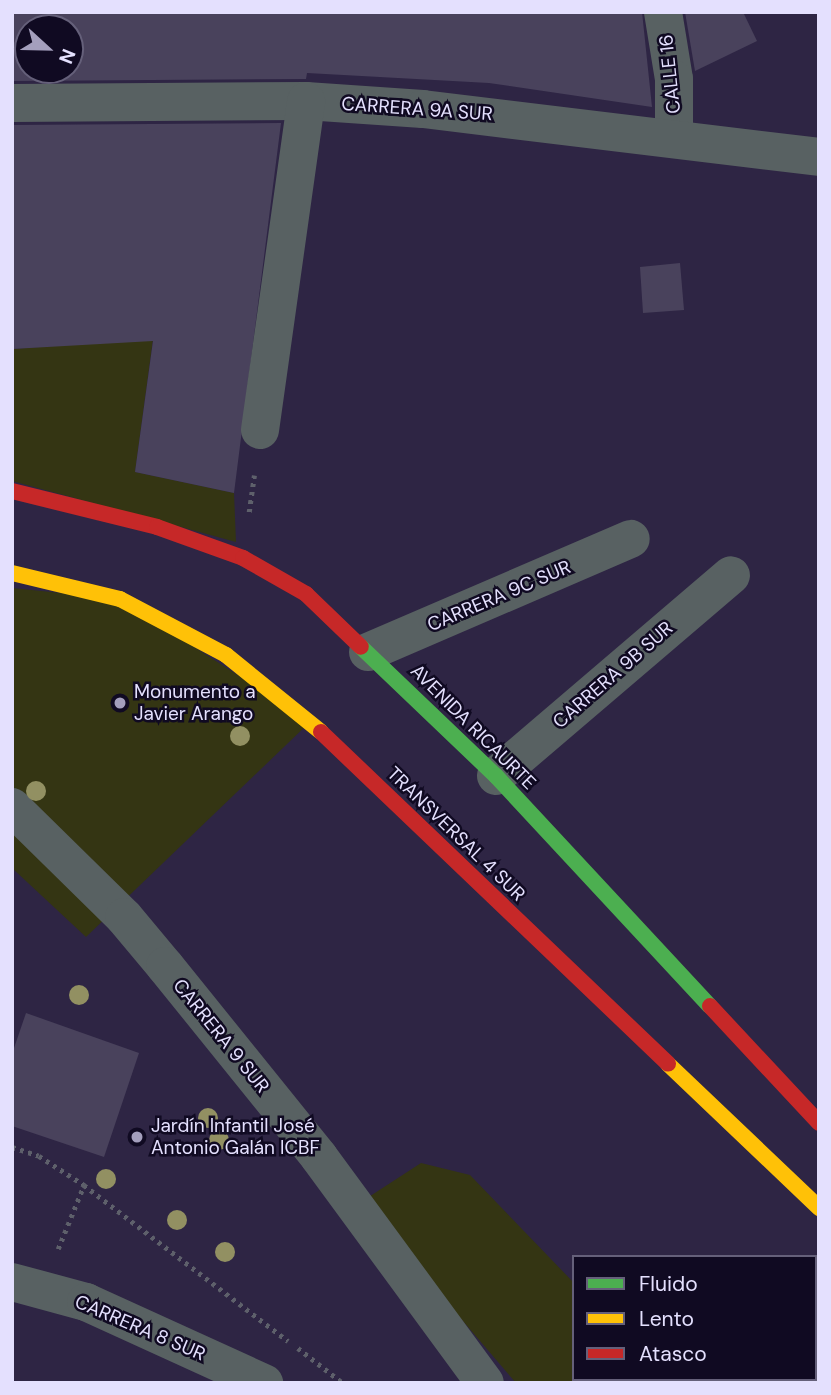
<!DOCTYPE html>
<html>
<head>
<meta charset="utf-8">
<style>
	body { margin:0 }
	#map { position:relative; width:831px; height:1395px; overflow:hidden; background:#2e2544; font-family:"DM Sans",sans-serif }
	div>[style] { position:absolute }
	.green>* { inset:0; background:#343513 }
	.building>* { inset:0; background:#49425c }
	.path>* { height:4.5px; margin-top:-2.25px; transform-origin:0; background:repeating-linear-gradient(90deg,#5e606b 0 3.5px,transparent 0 8.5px) }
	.street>* { height:38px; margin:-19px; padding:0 19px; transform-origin:19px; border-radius:19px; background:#586162 }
	.fast>* { height:16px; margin:-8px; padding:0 8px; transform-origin:8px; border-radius:8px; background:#4caf50 }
	.slow>* { height:16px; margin:-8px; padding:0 8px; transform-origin:8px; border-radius:8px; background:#ffc107 }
	.jam>* { height:16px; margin:-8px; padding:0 8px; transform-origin:8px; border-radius:8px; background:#c62828 }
	.trees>* { width:20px; height:20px; margin:-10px; border-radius:50%; background:#929062 }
	.dots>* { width:19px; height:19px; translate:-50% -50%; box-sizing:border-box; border:4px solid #100a22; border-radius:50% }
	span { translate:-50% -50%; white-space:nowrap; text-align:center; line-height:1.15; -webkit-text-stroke:5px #100a22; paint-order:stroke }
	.street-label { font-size:19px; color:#e4e0fe }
	.poi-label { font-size:19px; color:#e4e0fe }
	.left { translate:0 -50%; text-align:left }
	.frame { position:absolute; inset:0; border:14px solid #e4e0fe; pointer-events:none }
	.legend { position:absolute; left:572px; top:1255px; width:245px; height:126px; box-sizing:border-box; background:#100a22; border:2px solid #65607a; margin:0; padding:9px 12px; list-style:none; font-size:21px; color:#e4e0fe }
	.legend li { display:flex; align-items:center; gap:14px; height:35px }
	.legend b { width:35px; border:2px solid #65607a }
	.north { position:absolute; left:14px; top:14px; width:70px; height:70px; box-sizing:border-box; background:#100a22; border:2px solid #65607a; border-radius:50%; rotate:112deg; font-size:19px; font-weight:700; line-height:28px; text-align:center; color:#e4e0fe }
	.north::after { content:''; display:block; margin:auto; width:24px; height:32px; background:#a49fbd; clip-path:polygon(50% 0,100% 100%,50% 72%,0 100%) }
</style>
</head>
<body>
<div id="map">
	<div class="green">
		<i style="clip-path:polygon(153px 339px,135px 472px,234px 493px,236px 542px,12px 481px,12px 349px)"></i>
		<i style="clip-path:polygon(12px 588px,120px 599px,310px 722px,86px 937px,12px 868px)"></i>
		<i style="clip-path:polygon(421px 1163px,470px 1175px,574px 1283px,574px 1379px,613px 1379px,609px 1383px,516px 1383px,361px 1202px)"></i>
	</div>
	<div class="building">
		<i style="clip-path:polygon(evenodd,12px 12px,642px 12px,652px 107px,489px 83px,307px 73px,306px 79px,12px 81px,12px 12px,28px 28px,70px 28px,70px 70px,28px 70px,28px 28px)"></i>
		<i style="clip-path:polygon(685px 12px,743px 12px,757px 41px,695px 71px)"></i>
		<i style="clip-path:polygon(281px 123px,234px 493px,135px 472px,153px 341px,12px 349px,12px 125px)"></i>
		<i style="clip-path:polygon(680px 263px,684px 310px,643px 313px,640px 267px)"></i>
		<i style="clip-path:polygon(26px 1013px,139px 1053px,104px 1157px,12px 1126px,12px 1054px)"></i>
	</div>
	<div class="path">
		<i style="left:249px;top:512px;width:37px;rotate:-82deg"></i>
		<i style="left:12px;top:1147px;width:28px;rotate:18deg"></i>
		<i style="left:39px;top:1156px;width:54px;rotate:32.8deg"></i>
		<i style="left:84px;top:1185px;width:257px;rotate:37.4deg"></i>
		<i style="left:58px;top:1249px;width:69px;rotate:-67.9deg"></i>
		<i style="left:298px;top:1348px;width:57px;rotate:37.9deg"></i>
	</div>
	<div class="street">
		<i style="left:663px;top:12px;width:68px;rotate:80.7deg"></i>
		<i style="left:674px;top:79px;width:58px;rotate:90deg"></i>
		<i style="left:12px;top:103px;width:294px;rotate:-0.4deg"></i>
		<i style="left:306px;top:101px;width:117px;rotate:3.9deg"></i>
		<i style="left:423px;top:109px;width:399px;rotate:6.9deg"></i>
		<i style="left:260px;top:430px;width:332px;rotate:-82deg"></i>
		<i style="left:368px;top:652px;width:286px;rotate:-23.3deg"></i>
		<i style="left:496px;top:776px;width:309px;rotate:-40.5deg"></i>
		<i style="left:12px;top:807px;width:157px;rotate:44.5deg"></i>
		<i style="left:124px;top:917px;width:64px;rotate:50.1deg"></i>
		<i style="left:165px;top:966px;width:245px;rotate:51.1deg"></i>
		<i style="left:319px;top:1157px;width:280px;rotate:53.7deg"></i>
		<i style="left:12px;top:1282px;width:77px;rotate:15.1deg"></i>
		<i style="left:86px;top:1302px;width:196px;rotate:24.5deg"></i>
	</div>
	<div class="fast">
		<i style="left:361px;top:647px;width:187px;rotate:43.7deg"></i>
		<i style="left:496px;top:776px;width:314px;rotate:47.1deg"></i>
	</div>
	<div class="slow">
		<i style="left:12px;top:573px;width:111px;rotate:13.5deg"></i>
		<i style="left:120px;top:599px;width:120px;rotate:27.8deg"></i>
		<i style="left:226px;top:655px;width:122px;rotate:39deg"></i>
		<i style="left:668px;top:1064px;width:209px;rotate:43.6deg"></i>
	</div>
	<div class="jam">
		<i style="left:12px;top:491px;width:149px;rotate:13.9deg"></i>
		<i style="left:157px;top:527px;width:91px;rotate:19.8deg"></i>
		<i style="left:243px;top:558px;width:73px;rotate:29.7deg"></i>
		<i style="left:306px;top:594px;width:76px;rotate:43.9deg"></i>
		<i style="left:321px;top:732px;width:480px;rotate:43.7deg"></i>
		<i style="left:710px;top:1006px;width:160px;rotate:47deg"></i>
	</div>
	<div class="trees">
		<i style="left:240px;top:736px"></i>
		<i style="left:36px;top:791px"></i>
		<i style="left:79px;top:995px"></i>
		<i style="left:208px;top:1118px"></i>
		<i style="left:219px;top:1140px"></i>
		<i style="left:106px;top:1179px"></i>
		<i style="left:177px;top:1220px"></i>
		<i style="left:225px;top:1252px"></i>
	</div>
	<div class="dots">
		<i style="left:120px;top:703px;background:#a49fbd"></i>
		<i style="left:137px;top:1137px;background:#a49fbd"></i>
	</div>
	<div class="street-label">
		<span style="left:670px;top:74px;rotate:-96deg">CALLE 16</span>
		<span style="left:417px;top:109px;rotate:4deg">CARRERA 9A SUR</span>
		<span style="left:499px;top:596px;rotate:-23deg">CARRERA 9C SUR</span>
		<span style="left:613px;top:675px;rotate:-41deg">CARRERA 9B SUR</span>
		<span style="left:473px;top:727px;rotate:45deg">AVENIDA RICAURTE</span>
		<span style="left:456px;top:834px;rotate:44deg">TRANSVERSAL 4 SUR</span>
		<span style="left:221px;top:1036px;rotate:51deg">CARRERA 9 SUR</span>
		<span style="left:140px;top:1328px;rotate:23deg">CARRERA 8 SUR</span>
	</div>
	<div class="poi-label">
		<span class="left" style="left:134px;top:703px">Monumento a<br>Javier Arango</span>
		<span class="left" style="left:151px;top:1137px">Jardín Infantil José<br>Antonio Galán ICBF</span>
	</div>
	<div class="frame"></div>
	<ul class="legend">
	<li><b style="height:9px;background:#4caf50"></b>Fluido</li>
	<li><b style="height:9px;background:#ffc107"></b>Lento</li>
	<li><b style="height:9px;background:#c62828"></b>Atasco</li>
	</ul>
	<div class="north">N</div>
</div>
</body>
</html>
